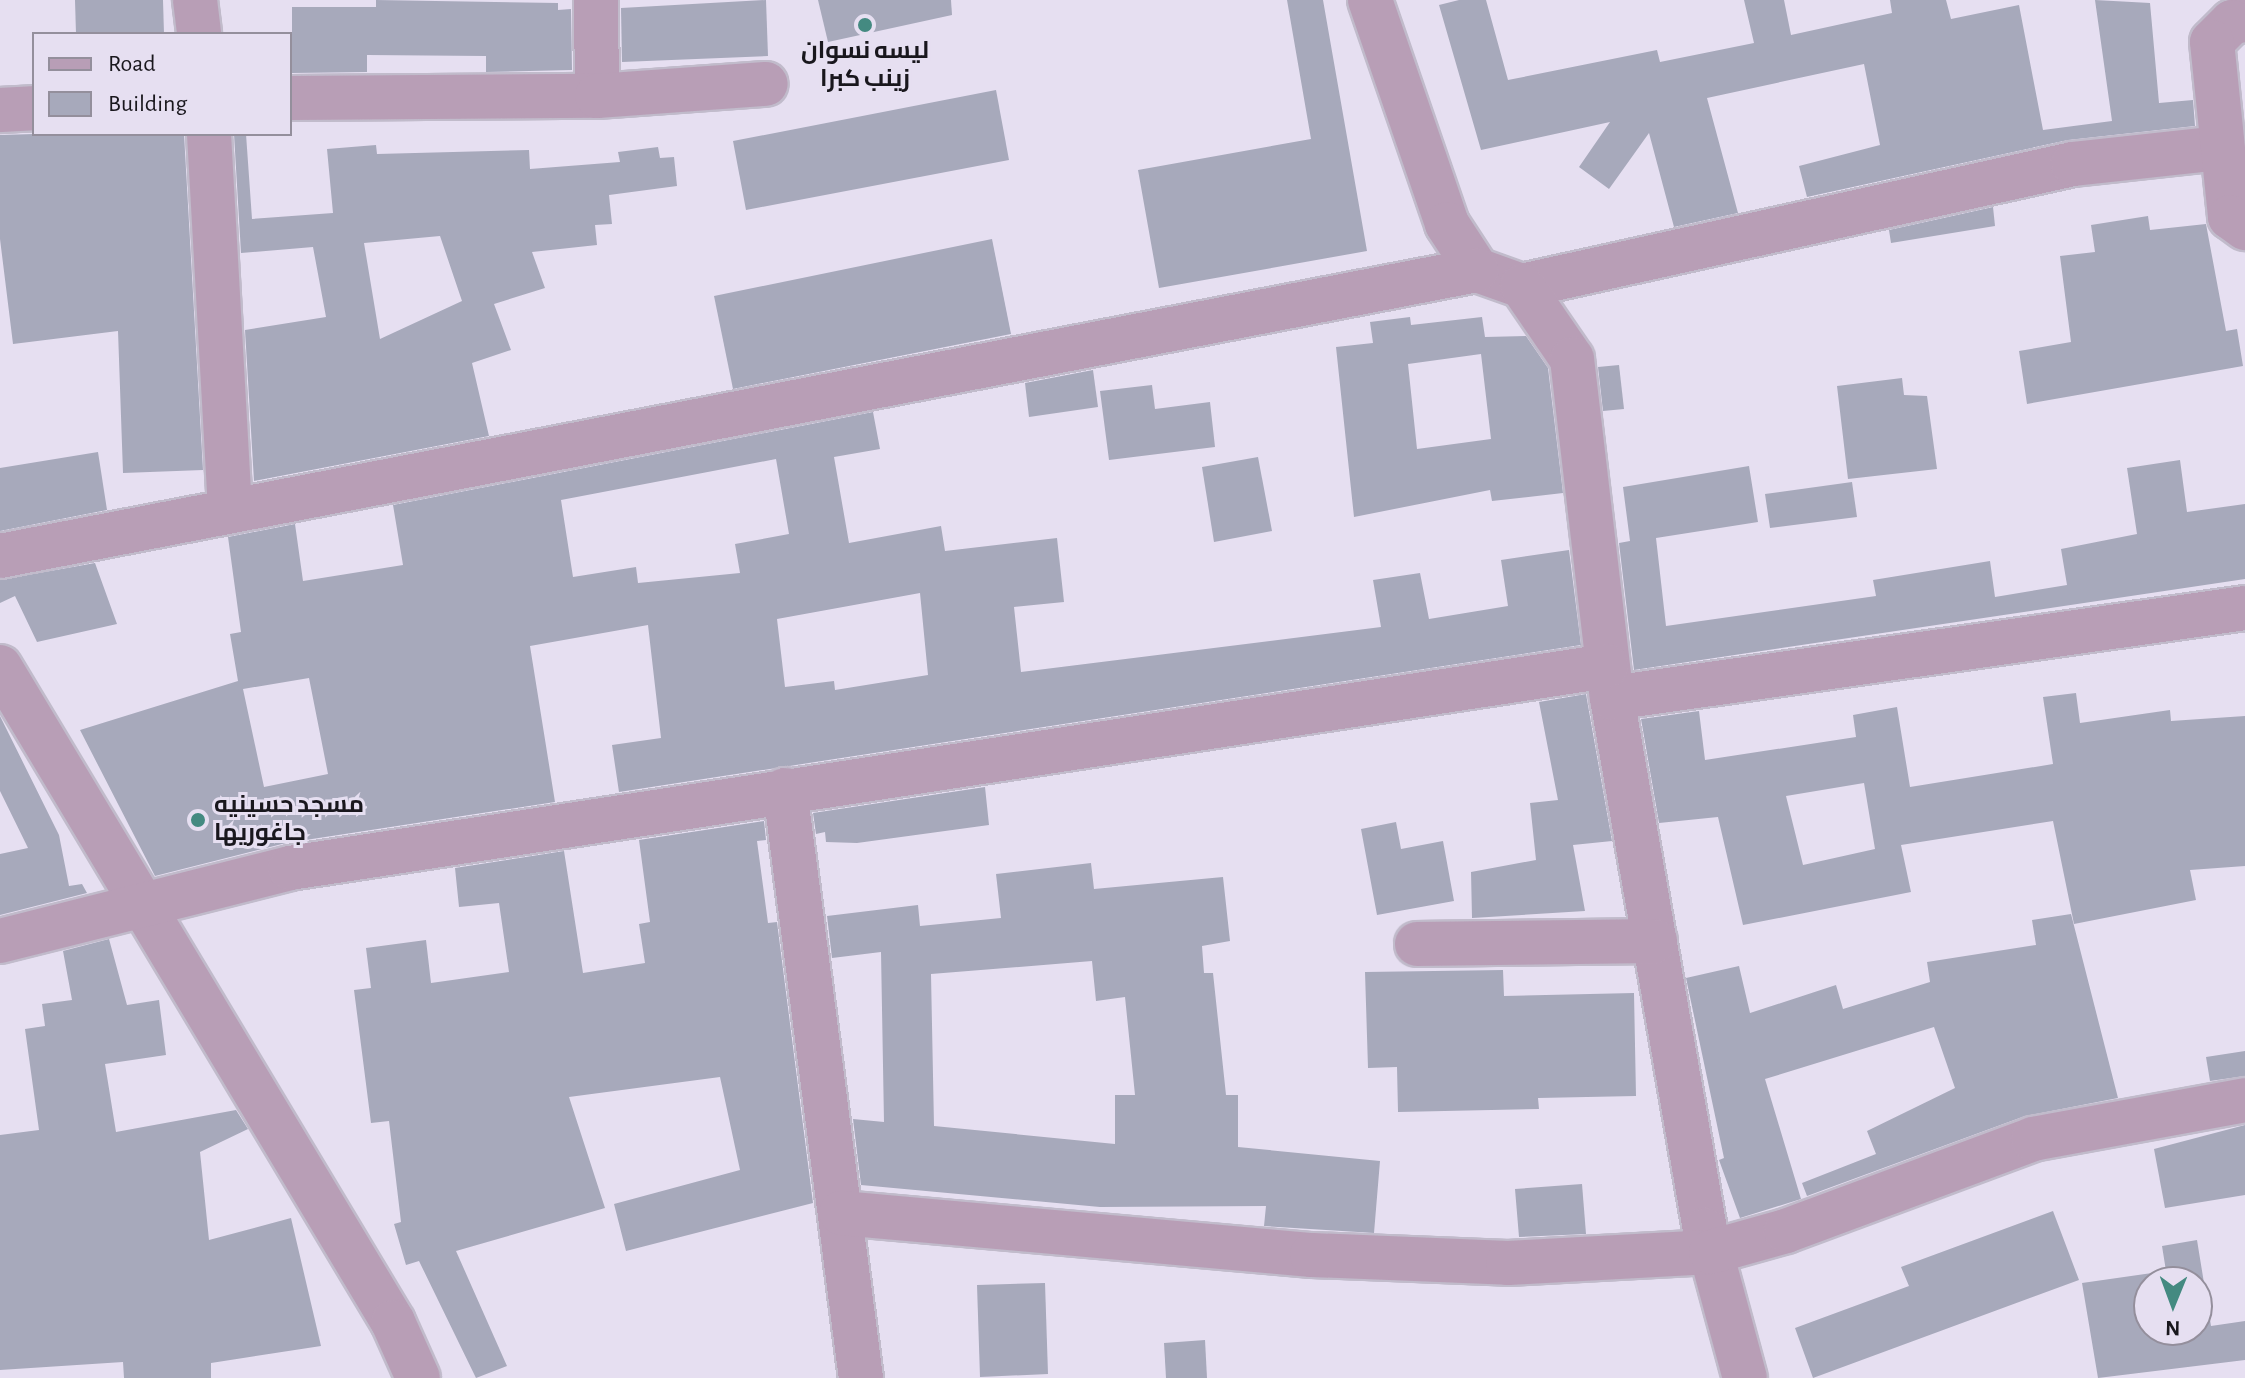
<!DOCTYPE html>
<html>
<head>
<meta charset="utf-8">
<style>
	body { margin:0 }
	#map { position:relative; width:2245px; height:1378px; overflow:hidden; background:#e6dff1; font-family:"Alegreya Sans",Cairo,sans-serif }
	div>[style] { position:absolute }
	.building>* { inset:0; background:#a7a9bb }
	.roads { filter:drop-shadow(2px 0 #c1bbcb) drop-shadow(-2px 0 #c1bbcb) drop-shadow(0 2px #c1bbcb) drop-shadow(0 -2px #c1bbcb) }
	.street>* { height:44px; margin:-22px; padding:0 22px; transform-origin:22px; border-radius:22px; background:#b89eb6 }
	.dots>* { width:22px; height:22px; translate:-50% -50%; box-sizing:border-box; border:4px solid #e6dff1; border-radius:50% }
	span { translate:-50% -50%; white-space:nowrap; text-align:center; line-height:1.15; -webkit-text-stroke:6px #e6dff1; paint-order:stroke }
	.poi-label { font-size:24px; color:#19171d; font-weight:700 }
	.left { translate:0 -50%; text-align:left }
	.legend { position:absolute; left:32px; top:32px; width:260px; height:104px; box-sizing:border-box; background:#e6dff1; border:2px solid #948f9c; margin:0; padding:10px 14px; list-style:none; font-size:24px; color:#19171d }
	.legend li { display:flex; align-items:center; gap:16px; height:40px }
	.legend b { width:40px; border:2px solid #948f9c }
	.north { position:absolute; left:2133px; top:1266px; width:80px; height:80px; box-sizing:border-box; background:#e6dff1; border:2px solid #948f9c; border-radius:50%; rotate:181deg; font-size:22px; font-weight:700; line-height:32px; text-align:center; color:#19171d }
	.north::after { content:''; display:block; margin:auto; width:28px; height:36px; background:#448a81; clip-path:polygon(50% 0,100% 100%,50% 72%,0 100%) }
</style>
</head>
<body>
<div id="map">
	<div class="building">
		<i style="clip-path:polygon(75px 0,163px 0,164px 34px,76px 34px)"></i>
		<i style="clip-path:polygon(376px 0,558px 3px,558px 10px,571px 9px,572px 70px,486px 72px,486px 56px,367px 55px,367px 72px,292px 73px,292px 7px,376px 7px)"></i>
		<i style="clip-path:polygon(766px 0,768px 56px,622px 62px,621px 8px)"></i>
		<i style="clip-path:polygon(818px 0,951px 0,952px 15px,828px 42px)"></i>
		<i style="clip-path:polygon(1287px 0,1323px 0,1367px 251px,1159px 288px,1138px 170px,1311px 139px)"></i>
		<i style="clip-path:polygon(1459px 0,1486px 0,1508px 80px,1657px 50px,1660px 62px,1754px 43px,1744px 0,1784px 0,1791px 35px,1892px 13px,1890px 0,1946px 0,1951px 19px,2019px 5px,2043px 130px,2112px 121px,2095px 0,2150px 3px,2159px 103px,2193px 100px,2195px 126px,2068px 140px,1807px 197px,1799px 166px,1880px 145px,1864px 64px,1707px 98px,1738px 213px,1674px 227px,1649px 133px,1609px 189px,1579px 167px,1610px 122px,1481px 150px,1439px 5px)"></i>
		<i style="clip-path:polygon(996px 90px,1009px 160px,746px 210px,733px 141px)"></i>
		<i style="clip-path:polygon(34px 134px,184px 134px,203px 470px,123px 473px,118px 331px,13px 344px,0 239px,0 135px)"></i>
		<i style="clip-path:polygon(evenodd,234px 134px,246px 134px,252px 219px,333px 213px,327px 149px,376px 145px,377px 154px,529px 150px,530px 169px,620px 162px,618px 152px,658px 147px,660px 158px,674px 157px,677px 186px,609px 195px,612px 224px,595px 225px,597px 245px,532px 252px,545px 288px,494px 304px,511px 350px,472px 363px,489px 436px,254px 481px,245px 330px,326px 317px,313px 247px,241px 253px,234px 134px,440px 236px,462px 301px,380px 339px,364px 243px,440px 236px)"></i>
		<i style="clip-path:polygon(1993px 207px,1995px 226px,1891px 243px,1889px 230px)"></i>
		<i style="clip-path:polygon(2148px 216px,2150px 230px,2206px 224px,2226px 331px,2237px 329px,2243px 366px,2027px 404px,2019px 351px,2071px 342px,2060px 256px,2095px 252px,2091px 225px)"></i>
		<i style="clip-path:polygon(992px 239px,1011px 334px,733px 389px,714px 296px)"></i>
		<i style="clip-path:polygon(evenodd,1410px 317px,1411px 325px,1482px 317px,1485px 337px,1526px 336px,1548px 368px,1563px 493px,1492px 501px,1490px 490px,1354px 517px,1336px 347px,1373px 343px,1370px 322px,1410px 317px,1481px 354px,1491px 439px,1417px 449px,1408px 364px,1481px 354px)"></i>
		<i style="clip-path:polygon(1619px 365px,1624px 409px,1603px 411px,1598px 367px)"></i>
		<i style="clip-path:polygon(1093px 370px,1098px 407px,1029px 417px,1025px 383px)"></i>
		<i style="clip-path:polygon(1902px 378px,1904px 395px,1927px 396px,1937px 469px,1848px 479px,1837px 386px)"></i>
		<i style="clip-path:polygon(1152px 385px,1155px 409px,1210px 402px,1215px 447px,1109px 460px,1100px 391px)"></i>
		<i style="clip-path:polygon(evenodd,873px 412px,880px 449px,834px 457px,849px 543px,941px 526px,945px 551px,1057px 538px,1064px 602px,1014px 607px,1021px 672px,1381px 627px,1373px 580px,1420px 573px,1429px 619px,1508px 606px,1501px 560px,1569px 550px,1581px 645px,619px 792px,612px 745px,661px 738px,648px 625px,530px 646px,555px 802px,286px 843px,155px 876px,80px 730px,238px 681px,230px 634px,241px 632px,228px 537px,295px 524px,303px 581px,403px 565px,393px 505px,873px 412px,776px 459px,789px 534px,735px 544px,740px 573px,638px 583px,636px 567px,573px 577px,561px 500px,776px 459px,873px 412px,920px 593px,928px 675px,835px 690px,834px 681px,785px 687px,777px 619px,920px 593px,873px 412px,309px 678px,328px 774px,264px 787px,243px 689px,309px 678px)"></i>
		<i style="clip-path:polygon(98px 452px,107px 510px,0 531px,0 468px)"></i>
		<i style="clip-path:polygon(1258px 457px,1272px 531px,1214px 542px,1202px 467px)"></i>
		<i style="clip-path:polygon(2180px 460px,2187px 512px,2245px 504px,2245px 579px,1634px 670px,1619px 543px,1630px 541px,1623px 487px,1749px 466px,1758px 522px,1656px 538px,1666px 626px,1876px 596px,1873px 580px,1990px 561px,1995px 597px,2067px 585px,2061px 549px,2137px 534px,2127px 468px)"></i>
		<i style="clip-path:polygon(1852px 482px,1857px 517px,1770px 528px,1765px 494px)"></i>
		<i style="clip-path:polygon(95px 563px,117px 624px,37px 642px,15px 596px,0 603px,0 580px)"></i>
		<i style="clip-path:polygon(evenodd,2076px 693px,2080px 723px,2170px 710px,2171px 721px,2245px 716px,2245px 866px,2190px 870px,2196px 900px,2074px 924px,2053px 821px,1901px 845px,1911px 892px,1743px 925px,1718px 817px,1659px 823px,1641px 719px,1699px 711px,1705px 760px,1856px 737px,1853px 715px,1897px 707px,1910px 787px,2053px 764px,2043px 697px,2076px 693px,1864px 783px,1875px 849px,1803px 865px,1786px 796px,1864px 783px)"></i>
		<i style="clip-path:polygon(1586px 694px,1612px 841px,1573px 845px,1585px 911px,1472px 918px,1471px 872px,1536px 860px,1530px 803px,1558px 800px,1539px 702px)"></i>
		<i style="clip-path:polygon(0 716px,59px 835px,69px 886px,82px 884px,87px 893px,0 915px,0 854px,28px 848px,0 791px)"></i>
		<i style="clip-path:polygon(985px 787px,989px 825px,857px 843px,826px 842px,825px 832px,816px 834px,813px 813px)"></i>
		<i style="clip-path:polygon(764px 821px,766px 840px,757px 841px,768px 923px,777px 922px,813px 1203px,626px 1251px,614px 1204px,740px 1170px,720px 1077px,569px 1097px,605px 1208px,456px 1251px,507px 1366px,476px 1378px,419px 1261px,406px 1265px,394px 1224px,401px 1222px,389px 1121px,371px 1123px,354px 990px,371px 988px,366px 948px,426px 940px,431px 983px,509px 972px,499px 903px,459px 907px,455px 868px,564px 851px,583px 973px,645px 963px,639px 924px,650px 922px,639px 840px)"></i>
		<i style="clip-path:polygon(1396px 822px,1401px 849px,1443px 841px,1454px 901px,1377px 915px,1361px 829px)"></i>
		<i style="clip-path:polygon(evenodd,1091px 863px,1094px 889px,1223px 877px,1230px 941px,1202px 946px,1204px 973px,1213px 973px,1226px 1095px,1238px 1095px,1238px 1147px,1380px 1161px,1374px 1233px,1264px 1226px,1266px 1206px,1100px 1207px,861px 1185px,853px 1119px,884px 1122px,881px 952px,832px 958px,827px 916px,918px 905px,920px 926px,1001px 918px,996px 874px,1091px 863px,1092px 961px,1096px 1001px,1125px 997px,1135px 1095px,1115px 1095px,1115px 1144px,934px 1126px,931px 974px,1092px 961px)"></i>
		<i style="clip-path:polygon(2071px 914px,2118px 1098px,2025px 1116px,1807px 1196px,1802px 1183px,1876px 1154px,1867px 1131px,1955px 1088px,1934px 1027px,1765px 1079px,1801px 1199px,1740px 1218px,1719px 1160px,1724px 1158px,1686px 978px,1739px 966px,1750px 1013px,1836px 985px,1843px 1009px,1930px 982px,1927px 962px,2036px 945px,2032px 920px)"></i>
		<i style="clip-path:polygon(109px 939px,127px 1005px,159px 1000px,166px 1055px,105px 1064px,116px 1132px,236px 1110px,248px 1129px,200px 1152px,209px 1240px,291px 1218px,321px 1346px,211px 1363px,211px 1378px,124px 1378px,123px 1362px,0 1370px,0 1135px,39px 1130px,25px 1029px,45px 1026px,42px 1004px,72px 1000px,63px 951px)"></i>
		<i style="clip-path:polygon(1503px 970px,1504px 996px,1634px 993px,1636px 1096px,1538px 1098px,1539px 1109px,1398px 1112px,1397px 1067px,1368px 1068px,1365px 972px)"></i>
		<i style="clip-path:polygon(2245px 1051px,2245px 1076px,2210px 1081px,2206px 1057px)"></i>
		<i style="clip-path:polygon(2245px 1125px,2245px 1195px,2165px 1208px,2154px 1149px)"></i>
		<i style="clip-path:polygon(1582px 1184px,1586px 1234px,1519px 1237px,1515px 1189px)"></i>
		<i style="clip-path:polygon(2053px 1211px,2079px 1280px,1813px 1378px,1795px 1328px,1909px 1286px,1901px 1267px)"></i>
		<i style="clip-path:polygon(evenodd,2197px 1240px,2211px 1326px,2245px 1321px,2245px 1360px,2098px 1378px,2082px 1283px,2166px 1271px,2162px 1246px,2197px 1240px,2149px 1282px,2197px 1282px,2197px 1330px,2149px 1330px,2149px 1282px)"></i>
		<i style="clip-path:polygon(1045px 1283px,1048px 1374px,980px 1377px,977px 1285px)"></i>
		<i style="clip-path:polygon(1205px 1340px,1207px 1378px,1166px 1378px,1164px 1343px)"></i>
	</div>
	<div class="roads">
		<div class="street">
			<i style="left:195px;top:0;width:34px;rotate:83deg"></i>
			<i style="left:596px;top:0;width:96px;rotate:89.4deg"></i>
			<i style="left:1370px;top:0;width:237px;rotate:71deg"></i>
			<i style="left:1447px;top:224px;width:55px;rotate:56.9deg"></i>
			<i style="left:1477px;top:270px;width:48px;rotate:19.6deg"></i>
			<i style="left:1522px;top:286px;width:564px;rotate:-12.48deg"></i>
			<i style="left:2073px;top:164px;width:148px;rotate:-6.2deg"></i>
			<i style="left:2245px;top:20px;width:13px;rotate:171deg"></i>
			<i style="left:2232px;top:22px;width:28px;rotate:135deg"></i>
			<i style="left:2212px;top:42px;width:176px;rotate:84.1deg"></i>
			<i style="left:2230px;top:217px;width:19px;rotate:36deg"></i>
			<i style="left:290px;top:98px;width:307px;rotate:-0.4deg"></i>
			<i style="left:597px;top:96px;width:169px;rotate:-4.1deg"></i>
			<i style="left:0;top:110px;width:34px;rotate:-3deg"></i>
			<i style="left:209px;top:134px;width:373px;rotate:86.8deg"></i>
			<i style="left:1522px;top:286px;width:88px;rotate:55.6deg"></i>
			<i style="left:1572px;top:359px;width:341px;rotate:83.3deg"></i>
			<i style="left:1612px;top:698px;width:540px;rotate:80.08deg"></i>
			<i style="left:1705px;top:1230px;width:153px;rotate:74.9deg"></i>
			<i style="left:0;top:556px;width:1504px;rotate:-10.96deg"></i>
			<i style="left:0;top:667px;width:764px;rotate:59.04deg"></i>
			<i style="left:393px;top:1322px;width:61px;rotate:65.9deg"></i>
			<i style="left:1612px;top:698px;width:639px;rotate:-8.09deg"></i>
			<i style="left:785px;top:790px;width:593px;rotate:82.64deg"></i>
			<i style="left:0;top:941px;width:299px;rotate:-14.1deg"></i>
			<i style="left:290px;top:868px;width:1332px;rotate:-8.72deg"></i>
			<i style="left:1417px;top:944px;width:238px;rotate:-0.7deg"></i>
			<i style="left:841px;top:1213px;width:473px;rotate:5.1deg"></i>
			<i style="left:1312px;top:1255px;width:196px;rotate:2.3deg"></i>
			<i style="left:1508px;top:1263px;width:203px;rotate:-3.1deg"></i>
			<i style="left:1711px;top:1252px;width:78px;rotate:-15.6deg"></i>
			<i style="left:1786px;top:1231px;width:264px;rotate:-20.4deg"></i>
			<i style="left:2033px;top:1139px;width:216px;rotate:-10.4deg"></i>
		</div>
	</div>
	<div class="dots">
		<i style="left:865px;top:25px;background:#448a81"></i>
		<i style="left:198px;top:820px;background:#448a81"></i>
	</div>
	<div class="poi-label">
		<span style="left:865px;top:66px">لیسه نسوان<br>زینب کبرا</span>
		<span class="left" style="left:214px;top:820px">مسجد حسینیه<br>جاغوریها</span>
	</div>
	<ul class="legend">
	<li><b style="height:10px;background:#b89eb6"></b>Road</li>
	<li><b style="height:22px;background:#a7a9bb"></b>Building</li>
	</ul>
	<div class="north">N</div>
</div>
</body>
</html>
